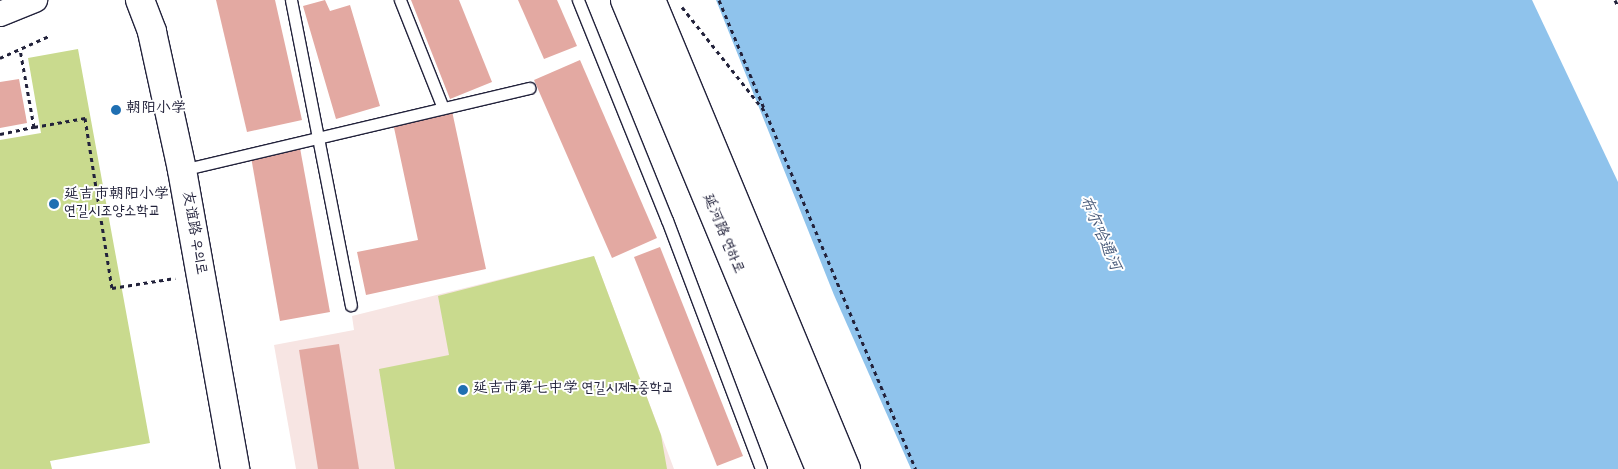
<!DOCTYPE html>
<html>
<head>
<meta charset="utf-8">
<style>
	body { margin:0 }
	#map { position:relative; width:1618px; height:469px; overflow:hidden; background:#fff; font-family:"Gochi Hand","LXGW WenKai TC","Poor Story",sans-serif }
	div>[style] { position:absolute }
	.built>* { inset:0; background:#f7e5e3 }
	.green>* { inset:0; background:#c9da8e }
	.water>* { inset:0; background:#8fc3ec }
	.building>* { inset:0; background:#e3a9a2 }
	.path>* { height:3px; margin-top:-1.5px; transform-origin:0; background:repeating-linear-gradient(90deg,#22223b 0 4px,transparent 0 8px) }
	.roads { filter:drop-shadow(1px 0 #22223b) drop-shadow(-1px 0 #22223b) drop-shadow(0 1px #22223b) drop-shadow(0 -1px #22223b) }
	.lane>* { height:11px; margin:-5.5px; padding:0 5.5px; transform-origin:5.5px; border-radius:5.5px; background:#fff }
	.street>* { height:24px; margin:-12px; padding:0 12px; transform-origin:12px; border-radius:12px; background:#fff }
	.secondary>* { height:28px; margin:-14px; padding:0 14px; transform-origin:14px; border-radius:14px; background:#fff }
	.dots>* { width:14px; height:14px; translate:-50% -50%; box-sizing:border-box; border:2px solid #fff; border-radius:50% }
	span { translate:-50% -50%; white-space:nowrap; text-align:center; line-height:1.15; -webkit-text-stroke:4px #fff; paint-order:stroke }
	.poi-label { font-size:15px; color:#22223b }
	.left { translate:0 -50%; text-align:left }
	.street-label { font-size:15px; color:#22223b }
	.water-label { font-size:16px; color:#485a79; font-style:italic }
</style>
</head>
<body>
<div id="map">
	<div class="built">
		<i style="clip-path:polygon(594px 256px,674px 469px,296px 469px,274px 345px,354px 330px,352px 316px)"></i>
	</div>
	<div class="green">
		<i style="clip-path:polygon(78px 49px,150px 443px,50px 461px,52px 469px,0 469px,0 140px,41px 133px,28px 58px)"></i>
		<i style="clip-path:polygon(594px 256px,661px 435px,667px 469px,395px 469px,379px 369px,449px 355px,438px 296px)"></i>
	</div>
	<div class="water">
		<i style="clip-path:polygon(716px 0,1532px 0,1618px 182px,1618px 469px,911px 469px,834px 295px)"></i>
	</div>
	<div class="building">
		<i style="clip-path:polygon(216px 0,275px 0,302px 120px,247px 132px)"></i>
		<i style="clip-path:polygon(325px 0,330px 11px,350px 5px,380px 106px,336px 119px,303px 6px)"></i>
		<i style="clip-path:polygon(411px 0,459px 0,492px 82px,450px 99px)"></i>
		<i style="clip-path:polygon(518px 0,557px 0,577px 46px,544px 59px)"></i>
		<i style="clip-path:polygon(580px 60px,657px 238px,612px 258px,534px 80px)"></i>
		<i style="clip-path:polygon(19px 79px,27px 123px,0 128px,0 82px)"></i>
		<i style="clip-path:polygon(452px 111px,486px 269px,366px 295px,357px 252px,418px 240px,393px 123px)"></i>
		<i style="clip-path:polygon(300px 148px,330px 312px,280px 321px,251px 157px)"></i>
		<i style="clip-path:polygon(660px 247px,743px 456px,717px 466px,634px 257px)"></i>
		<i style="clip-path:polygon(339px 344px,359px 469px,318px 469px,299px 350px)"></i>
	</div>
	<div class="path">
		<i style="left:719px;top:0;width:117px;rotate:67.4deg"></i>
		<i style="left:1615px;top:0;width:7px;rotate:63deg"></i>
		<i style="left:682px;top:7px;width:135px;rotate:51.6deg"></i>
		<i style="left:766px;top:113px;width:386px;rotate:67.2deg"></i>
		<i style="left:0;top:58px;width:54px;rotate:-24.2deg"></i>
		<i style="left:34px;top:127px;width:52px;rotate:-10deg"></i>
		<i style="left:85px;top:118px;width:172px;rotate:81deg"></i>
		<i style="left:112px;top:288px;width:64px;rotate:-9deg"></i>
		<i style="left:0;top:134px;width:35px;rotate:-12deg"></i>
		<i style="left:34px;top:127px;width:79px;rotate:-100.2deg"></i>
	</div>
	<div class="roads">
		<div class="lane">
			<i style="left:291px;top:0;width:311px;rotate:78.9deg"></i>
			<i style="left:400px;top:0;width:116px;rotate:68.3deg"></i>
			<i style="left:578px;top:0;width:237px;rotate:68deg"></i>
			<i style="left:667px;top:220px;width:266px;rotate:69.3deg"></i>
			<i style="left:182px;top:170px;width:357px;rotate:-13.3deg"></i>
		</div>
		<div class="street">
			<i style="left:0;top:14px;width:38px;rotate:-22deg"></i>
		</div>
		<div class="secondary">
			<i style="left:140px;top:0;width:34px;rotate:69deg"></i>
			<i style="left:152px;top:32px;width:141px;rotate:77.7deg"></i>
			<i style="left:182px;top:170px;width:304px;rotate:79.9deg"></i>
			<i style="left:625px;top:0;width:508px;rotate:67.42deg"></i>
			<i style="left:651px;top:0;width:508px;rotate:67.42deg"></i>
		</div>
	</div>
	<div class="dots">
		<i style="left:116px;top:110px;background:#1f6fb2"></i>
		<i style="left:54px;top:204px;background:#1f6fb2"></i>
		<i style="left:463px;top:390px;background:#1f6fb2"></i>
	</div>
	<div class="poi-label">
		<span class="left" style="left:126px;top:110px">朝阳小学</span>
		<span class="left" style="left:64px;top:204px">延吉市朝阳小学<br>연길시조양소학교</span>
		<span class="left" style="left:473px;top:390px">延吉市第七中学 연길시제7중학교</span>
	</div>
	<div class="street-label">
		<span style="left:193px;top:233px;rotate:80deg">友谊路 우의로</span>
		<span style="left:722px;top:234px;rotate:67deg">延河路 연하로</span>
	</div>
	<div class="water-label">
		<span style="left:1098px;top:234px;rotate:66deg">布尔哈通河</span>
	</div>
</div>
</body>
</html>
